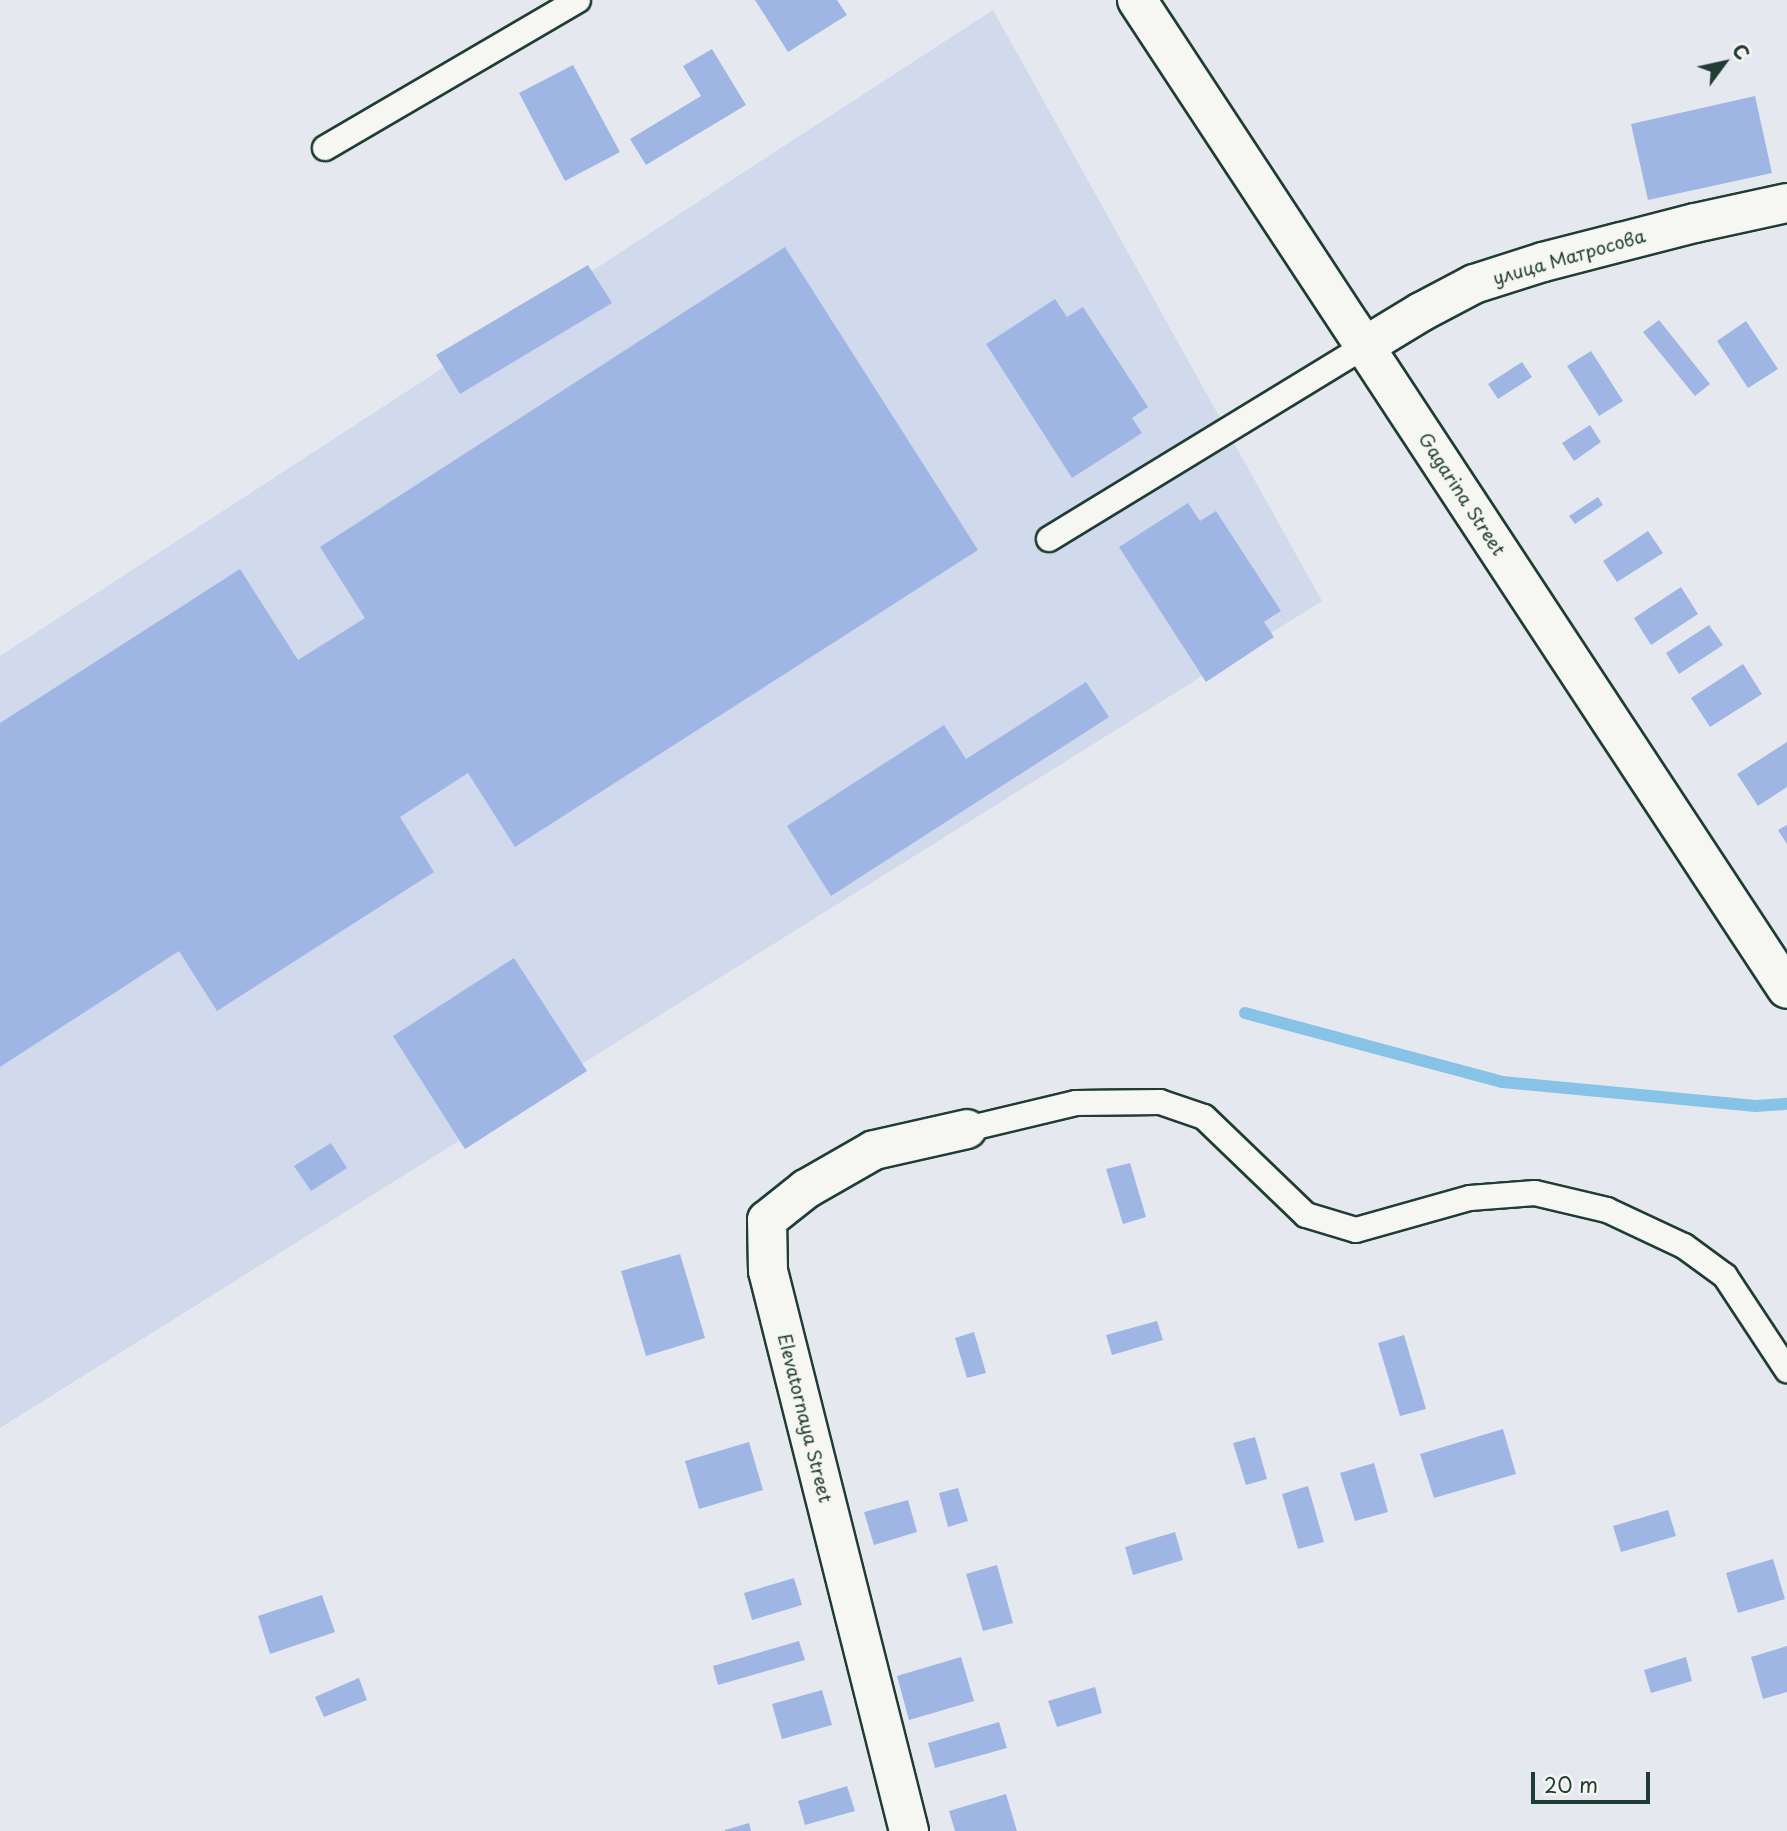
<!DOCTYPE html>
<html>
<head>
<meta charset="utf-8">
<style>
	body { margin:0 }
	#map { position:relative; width:1787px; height:1831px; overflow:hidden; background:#e5e9ef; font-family:"Playpen Sans",sans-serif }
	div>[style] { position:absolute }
	.built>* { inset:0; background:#d0daec }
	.stream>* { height:12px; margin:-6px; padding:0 6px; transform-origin:6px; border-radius:6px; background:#86c3e6 }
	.building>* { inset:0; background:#9fb6e4 }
	.roads { filter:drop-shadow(2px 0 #1f3d34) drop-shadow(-2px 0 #1f3d34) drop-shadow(0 2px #1f3d34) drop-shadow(0 -2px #1f3d34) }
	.service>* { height:24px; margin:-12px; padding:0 12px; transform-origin:12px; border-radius:12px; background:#f6f6f2 }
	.minor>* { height:38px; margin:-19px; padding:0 19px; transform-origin:19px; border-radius:19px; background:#f6f6f2 }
	.primary>* { height:38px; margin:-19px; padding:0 19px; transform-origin:19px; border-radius:19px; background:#f6f6f2 }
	span { translate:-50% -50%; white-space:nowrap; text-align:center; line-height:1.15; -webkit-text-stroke:5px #f6f6f2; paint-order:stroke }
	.street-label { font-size:18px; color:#1f3d34 }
	.north { position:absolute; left:1689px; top:28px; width:70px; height:70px; -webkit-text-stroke:5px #f6f6f2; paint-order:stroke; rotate:57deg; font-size:19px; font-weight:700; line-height:28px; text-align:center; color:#1f3d34 }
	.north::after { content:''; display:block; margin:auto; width:24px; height:32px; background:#1f3d34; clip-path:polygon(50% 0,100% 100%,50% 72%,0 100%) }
	.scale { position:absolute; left:1531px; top:1772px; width:119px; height:32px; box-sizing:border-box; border:4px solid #1f3d34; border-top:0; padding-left:9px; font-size:21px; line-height:24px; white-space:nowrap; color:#1f3d34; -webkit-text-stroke:5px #f6f6f2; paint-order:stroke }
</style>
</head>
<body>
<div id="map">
	<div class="built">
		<i style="clip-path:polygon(993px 10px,1322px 601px,0 1428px,0 656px)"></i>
	</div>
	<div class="stream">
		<i style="left:1245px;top:1013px;width:266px;rotate:15deg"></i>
		<i style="left:1502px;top:1082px;width:255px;rotate:5.4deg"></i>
		<i style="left:1756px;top:1106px;width:31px;rotate:-4deg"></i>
	</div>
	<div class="building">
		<i style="clip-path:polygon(755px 0,837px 0,847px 15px,788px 52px)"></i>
		<i style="clip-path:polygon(712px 49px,746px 105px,646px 165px,630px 139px,701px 96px,683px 66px)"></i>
		<i style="clip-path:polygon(573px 65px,620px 152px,565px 181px,519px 93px)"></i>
		<i style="clip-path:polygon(1755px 96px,1772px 173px,1648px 200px,1631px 124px)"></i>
		<i style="clip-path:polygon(785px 247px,978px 550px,515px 847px,468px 773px,400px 817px,434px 872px,217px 1011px,179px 951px,0 1067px,0 723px,240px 569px,298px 660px,365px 618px,320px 547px)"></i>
		<i style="clip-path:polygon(588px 265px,612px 303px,460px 394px,436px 355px)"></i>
		<i style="clip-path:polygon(1055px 299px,1067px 317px,1083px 307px,1148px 407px,1132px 418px,1142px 433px,1072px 478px,986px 344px)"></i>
		<i style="clip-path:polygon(1659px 320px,1710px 384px,1695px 396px,1643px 332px)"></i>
		<i style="clip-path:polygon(1746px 321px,1778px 369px,1748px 388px,1717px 341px)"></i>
		<i style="clip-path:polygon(1591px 351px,1623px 401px,1599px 416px,1567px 366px)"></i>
		<i style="clip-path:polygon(1522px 362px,1532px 377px,1498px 399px,1488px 384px)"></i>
		<i style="clip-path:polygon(1590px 425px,1601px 442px,1574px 461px,1562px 443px)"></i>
		<i style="clip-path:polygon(1598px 497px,1603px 505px,1575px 524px,1569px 516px)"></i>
		<i style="clip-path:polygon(1188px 503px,1200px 521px,1216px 511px,1281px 611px,1264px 622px,1274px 637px,1206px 682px,1119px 547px)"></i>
		<i style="clip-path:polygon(1648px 531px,1663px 553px,1617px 582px,1603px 561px)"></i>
		<i style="clip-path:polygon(1681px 587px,1698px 614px,1651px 645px,1634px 618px)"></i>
		<i style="clip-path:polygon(1709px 625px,1723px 645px,1679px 674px,1666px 653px)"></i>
		<i style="clip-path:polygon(1743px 664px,1762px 694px,1710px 727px,1691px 698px)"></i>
		<i style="clip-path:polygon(1086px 682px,1109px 717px,831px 896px,787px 826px,944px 725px,966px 759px)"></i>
		<i style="clip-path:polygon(1787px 742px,1787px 787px,1758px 806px,1737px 774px)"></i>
		<i style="clip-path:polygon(1787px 825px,1787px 844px,1778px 830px)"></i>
		<i style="clip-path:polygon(514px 958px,587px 1071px,465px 1149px,393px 1036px)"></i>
		<i style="clip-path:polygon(331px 1143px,347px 1168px,311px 1191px,294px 1166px)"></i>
		<i style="clip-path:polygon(1130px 1163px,1146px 1217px,1123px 1224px,1106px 1169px)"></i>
		<i style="clip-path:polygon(680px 1254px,705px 1338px,646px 1356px,621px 1271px)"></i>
		<i style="clip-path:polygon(1157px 1321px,1163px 1340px,1112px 1355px,1106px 1335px)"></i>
		<i style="clip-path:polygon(974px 1332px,986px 1373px,967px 1378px,955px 1338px)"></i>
		<i style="clip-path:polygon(1404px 1335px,1426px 1409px,1400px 1416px,1378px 1343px)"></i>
		<i style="clip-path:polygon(1503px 1429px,1516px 1474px,1434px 1498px,1420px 1454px)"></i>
		<i style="clip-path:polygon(1255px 1437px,1267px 1479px,1246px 1485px,1233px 1443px)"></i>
		<i style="clip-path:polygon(749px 1442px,763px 1490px,699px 1509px,685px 1461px)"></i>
		<i style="clip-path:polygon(1374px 1463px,1388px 1512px,1355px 1521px,1340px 1473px)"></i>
		<i style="clip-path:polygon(1308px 1486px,1324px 1542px,1298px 1549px,1282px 1494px)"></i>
		<i style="clip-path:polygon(958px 1488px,968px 1521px,948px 1527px,939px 1493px)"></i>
		<i style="clip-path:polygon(908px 1500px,917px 1532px,874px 1545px,864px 1512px)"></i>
		<i style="clip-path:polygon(1668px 1510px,1676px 1536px,1621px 1552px,1613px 1526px)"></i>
		<i style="clip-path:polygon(1175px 1532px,1183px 1560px,1133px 1575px,1125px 1547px)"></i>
		<i style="clip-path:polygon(1773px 1559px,1785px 1599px,1738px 1613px,1726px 1573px)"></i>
		<i style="clip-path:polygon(997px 1565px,1013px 1623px,983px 1631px,966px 1574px)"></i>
		<i style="clip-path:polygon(794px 1578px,802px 1605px,752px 1620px,744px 1593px)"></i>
		<i style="clip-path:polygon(322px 1595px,335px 1632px,270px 1654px,258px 1616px)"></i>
		<i style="clip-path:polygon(799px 1641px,805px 1660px,718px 1685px,713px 1666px)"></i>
		<i style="clip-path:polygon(1787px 1646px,1787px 1692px,1763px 1699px,1751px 1657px)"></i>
		<i style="clip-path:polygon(961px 1657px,974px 1701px,909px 1720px,897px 1676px)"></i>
		<i style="clip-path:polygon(1686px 1657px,1692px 1681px,1651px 1693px,1644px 1670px)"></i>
		<i style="clip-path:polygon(359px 1678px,367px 1700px,324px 1717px,315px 1697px)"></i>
		<i style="clip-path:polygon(1095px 1687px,1102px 1713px,1057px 1727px,1048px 1701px)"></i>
		<i style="clip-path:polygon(822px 1690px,832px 1725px,782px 1739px,772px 1704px)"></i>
		<i style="clip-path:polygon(999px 1722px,1007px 1748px,935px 1768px,928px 1743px)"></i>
		<i style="clip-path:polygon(847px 1786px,855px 1811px,805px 1825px,798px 1801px)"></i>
		<i style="clip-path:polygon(1006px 1794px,1017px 1831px,955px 1831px,949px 1811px)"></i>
		<i style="clip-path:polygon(749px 1823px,751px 1831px,725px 1831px,725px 1830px)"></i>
	</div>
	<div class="roads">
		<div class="service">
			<i style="left:325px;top:148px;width:293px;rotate:-30.3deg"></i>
			<i style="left:1049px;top:539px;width:370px;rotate:-31.4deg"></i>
			<i style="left:967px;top:1129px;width:112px;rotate:-13.4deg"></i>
			<i style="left:1076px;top:1103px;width:84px;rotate:-0.7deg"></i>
			<i style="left:1160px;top:1102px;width:46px;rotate:18.8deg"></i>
			<i style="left:1204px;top:1117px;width:141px;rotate:43.9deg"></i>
			<i style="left:1306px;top:1215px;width:52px;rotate:16.7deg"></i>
			<i style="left:1356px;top:1230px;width:118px;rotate:-15.7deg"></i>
			<i style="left:1470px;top:1198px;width:65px;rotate:-4.4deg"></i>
			<i style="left:1535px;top:1193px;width:74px;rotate:13.3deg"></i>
			<i style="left:1607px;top:1210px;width:85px;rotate:25.1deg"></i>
			<i style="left:1684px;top:1246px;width:51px;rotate:36.2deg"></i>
			<i style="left:1725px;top:1276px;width:113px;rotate:56.6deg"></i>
		</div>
		<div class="minor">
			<i style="left:1365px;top:346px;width:66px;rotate:-31.3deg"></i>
			<i style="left:1421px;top:312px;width:60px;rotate:-27.8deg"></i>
			<i style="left:1474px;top:284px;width:72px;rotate:-17.7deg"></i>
			<i style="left:1543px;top:262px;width:157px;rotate:-14.4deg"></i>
			<i style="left:1695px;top:223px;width:94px;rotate:-12.3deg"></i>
			<i style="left:909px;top:1831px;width:577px;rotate:-104.13deg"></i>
			<i style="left:768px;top:1271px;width:51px;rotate:-91.1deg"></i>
			<i style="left:767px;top:1220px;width:50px;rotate:-38.5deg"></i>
			<i style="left:806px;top:1189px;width:78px;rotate:-29.8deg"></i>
			<i style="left:874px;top:1150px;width:95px;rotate:-12.7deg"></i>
		</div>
		<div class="primary">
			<i style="left:1137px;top:0;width:1183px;rotate:56.69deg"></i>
		</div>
	</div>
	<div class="street-label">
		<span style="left:1569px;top:257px;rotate:-16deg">улица Матросова</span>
		<span style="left:1462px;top:494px;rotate:57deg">Gagarina Street</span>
		<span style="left:805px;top:1418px;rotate:76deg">Elevatornaya Street</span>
	</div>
	<div class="north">С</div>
	<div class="scale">20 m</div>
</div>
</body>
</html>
